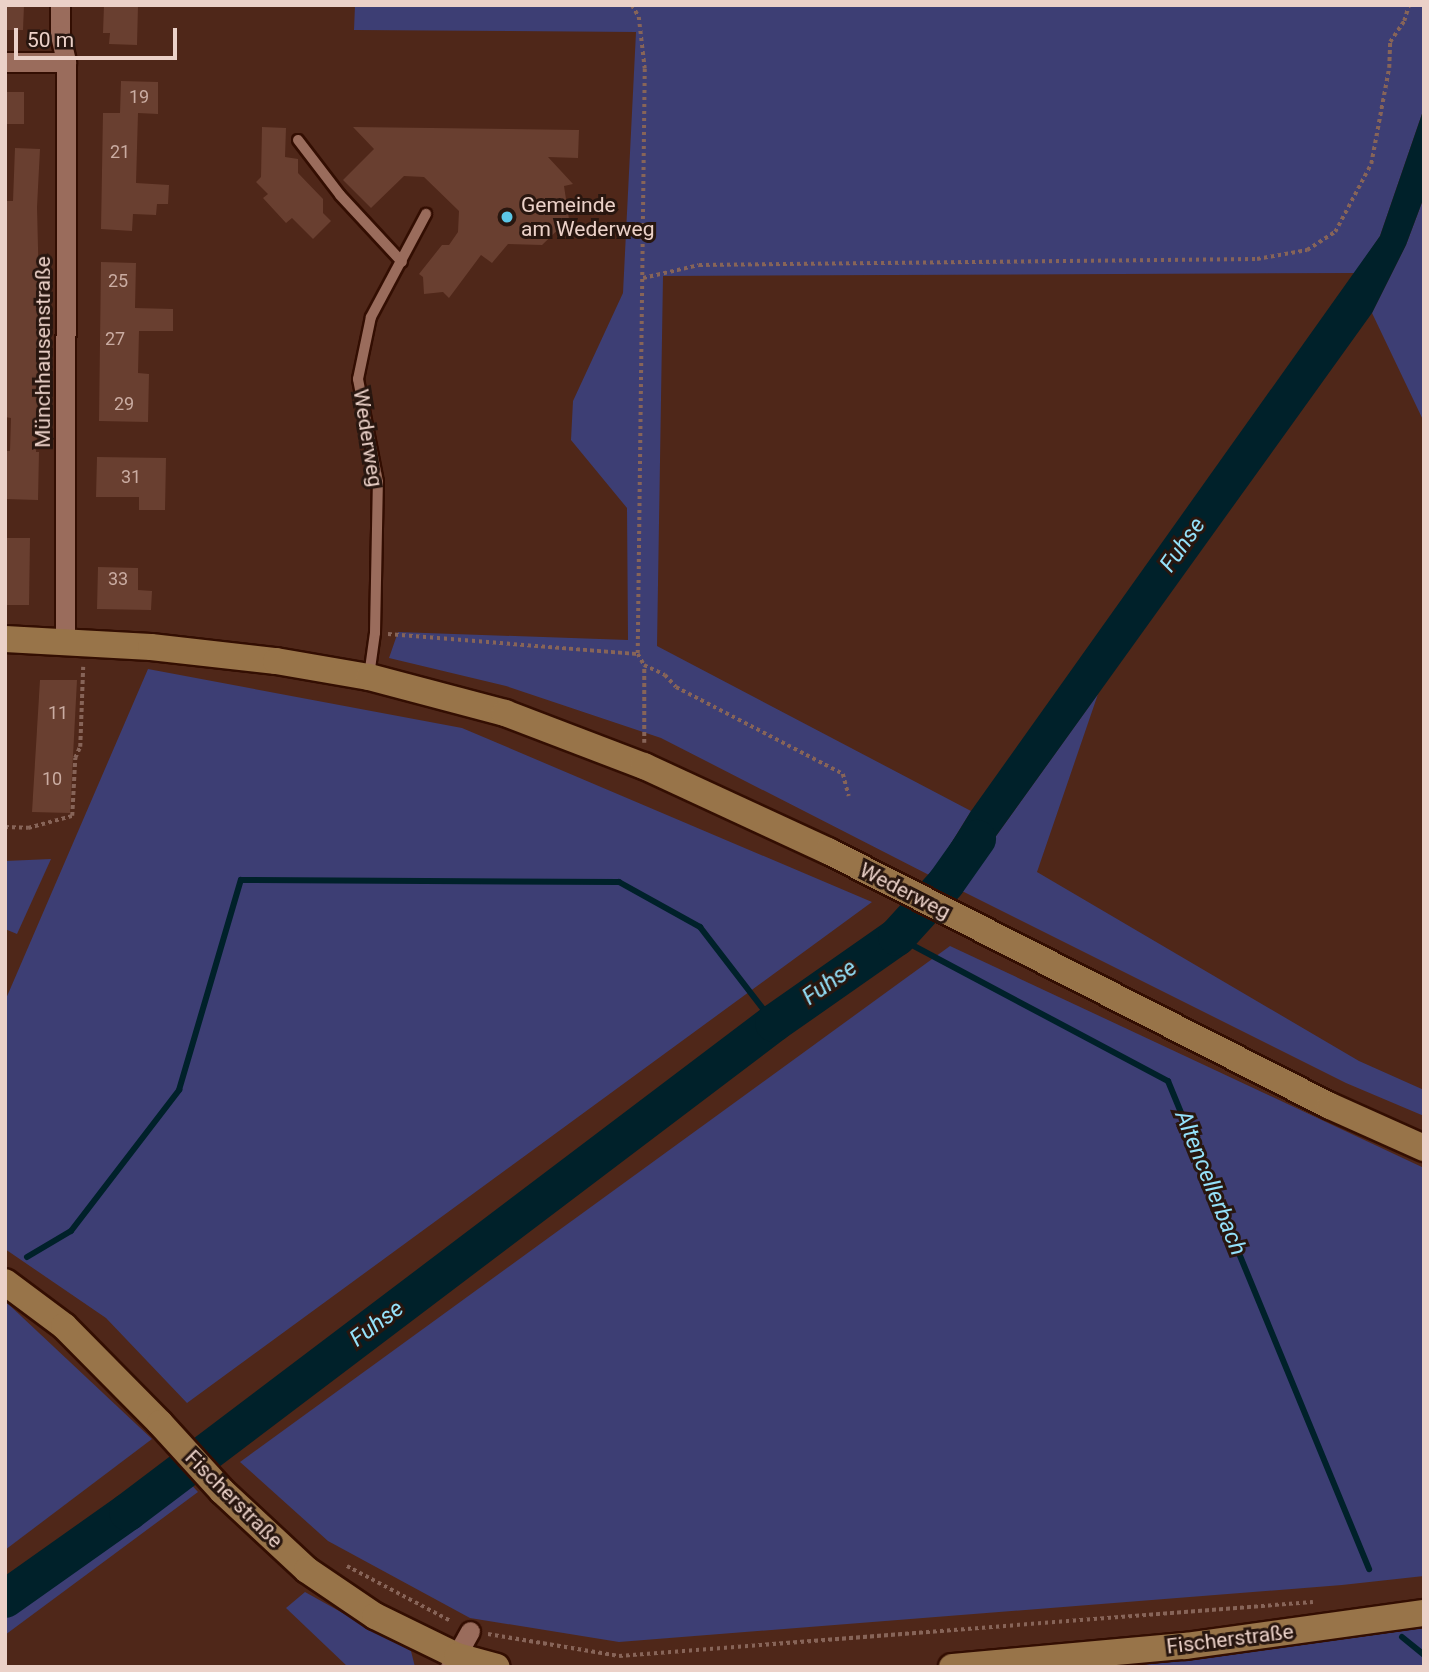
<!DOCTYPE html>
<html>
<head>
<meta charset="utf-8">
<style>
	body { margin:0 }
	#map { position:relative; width:1429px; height:1672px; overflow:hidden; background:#4f2719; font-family:Roboto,sans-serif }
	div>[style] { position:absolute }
	.green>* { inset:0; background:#3d3e74 }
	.water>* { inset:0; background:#00212a }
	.stream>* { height:6px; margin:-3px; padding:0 3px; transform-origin:3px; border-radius:3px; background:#00212a }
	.river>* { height:38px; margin:-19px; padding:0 19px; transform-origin:19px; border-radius:19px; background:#00212a }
	.building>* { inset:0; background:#693f30 }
	.path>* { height:3.5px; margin-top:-1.75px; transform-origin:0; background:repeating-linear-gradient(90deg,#876458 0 3.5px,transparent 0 7px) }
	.roads { filter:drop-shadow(2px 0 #330e02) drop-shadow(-2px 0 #330e02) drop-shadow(0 2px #330e02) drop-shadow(0 -2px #330e02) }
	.lane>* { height:10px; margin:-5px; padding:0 5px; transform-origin:5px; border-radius:5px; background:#9a6c5c }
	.street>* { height:19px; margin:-9.5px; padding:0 9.5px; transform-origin:9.5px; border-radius:9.5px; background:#9a6c5c }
	.secondary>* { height:26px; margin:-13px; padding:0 13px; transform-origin:13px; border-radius:13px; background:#987449 }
	.dots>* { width:19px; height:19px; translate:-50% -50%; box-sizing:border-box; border:4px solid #28160f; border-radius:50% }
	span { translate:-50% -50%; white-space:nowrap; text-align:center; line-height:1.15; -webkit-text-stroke:6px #28160f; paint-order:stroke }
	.number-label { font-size:18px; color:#caaca2 }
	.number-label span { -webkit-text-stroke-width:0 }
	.poi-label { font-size:21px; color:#ebd1c8 }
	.left { translate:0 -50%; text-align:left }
	.street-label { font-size:21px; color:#ebd1c8 }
	.water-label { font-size:23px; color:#94e1fa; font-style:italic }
	.frame { position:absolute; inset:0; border:7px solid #ebd1c8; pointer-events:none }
	.scale { position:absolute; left:14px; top:28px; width:163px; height:32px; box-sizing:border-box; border:4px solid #ebd1c8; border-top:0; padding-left:9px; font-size:21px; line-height:24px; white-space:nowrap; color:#ebd1c8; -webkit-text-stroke:5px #28160f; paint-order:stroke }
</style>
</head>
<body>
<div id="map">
	<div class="green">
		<i style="clip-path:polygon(355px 5px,1424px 5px,1424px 108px,1380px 236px,1355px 273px,663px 276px,657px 646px,971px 811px,931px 876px,661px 738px,506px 686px,389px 658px,398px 632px,628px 640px,627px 508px,571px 440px,573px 401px,623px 293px,636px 32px,354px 30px)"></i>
		<i style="clip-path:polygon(1424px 197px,1424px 422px,1372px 313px,1406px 245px)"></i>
		<i style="clip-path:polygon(148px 669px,462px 728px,872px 902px,187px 1403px,106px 1318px,5px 1249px,5px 1001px)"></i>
		<i style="clip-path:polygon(1098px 694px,1037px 872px,1359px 1061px,1424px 1090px,1424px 1116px,1346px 1083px,958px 889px)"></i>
		<i style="clip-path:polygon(51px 859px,17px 934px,5px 929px,5px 861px)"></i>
		<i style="clip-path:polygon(950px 946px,1424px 1168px,1424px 1576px,1342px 1585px,619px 1642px,470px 1618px,328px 1541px,240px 1462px)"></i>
		<i style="clip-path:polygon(5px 1301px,152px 1439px,5px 1550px)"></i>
		<i style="clip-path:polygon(188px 1481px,198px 1492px,5px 1635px,5px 1611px)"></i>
		<i style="clip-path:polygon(305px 1592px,411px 1651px,415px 1667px,348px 1667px,286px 1608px)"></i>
		<i style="clip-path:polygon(1424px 1625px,1424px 1667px,1104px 1667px,1182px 1660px)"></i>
	</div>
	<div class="water">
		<i style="clip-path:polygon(1424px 108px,1424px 197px,1406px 245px,1372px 313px,958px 889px,931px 876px,971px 811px,1380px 236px)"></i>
	</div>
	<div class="stream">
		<i style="left:897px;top:937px;width:307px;rotate:28deg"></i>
		<i style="left:1168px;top:1081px;width:528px;rotate:67.61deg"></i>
		<i style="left:27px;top:1257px;width:51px;rotate:-30.6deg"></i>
		<i style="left:71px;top:1231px;width:178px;rotate:-52.5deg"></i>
		<i style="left:179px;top:1090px;width:219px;rotate:-73.6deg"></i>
		<i style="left:241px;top:880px;width:378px;rotate:0.3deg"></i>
		<i style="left:619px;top:882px;width:93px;rotate:29.1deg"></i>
		<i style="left:700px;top:927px;width:121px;rotate:52.4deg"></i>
		<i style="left:1402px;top:1637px;width:28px;rotate:39deg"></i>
	</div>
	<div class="river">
		<i style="left:5px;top:1599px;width:151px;rotate:-35.3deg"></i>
		<i style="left:128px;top:1512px;width:810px;rotate:-37.12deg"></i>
		<i style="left:774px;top:1023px;width:150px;rotate:-35deg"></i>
		<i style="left:897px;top:937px;width:73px;rotate:-47.8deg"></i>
		<i style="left:946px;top:883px;width:54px;rotate:-54.8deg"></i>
	</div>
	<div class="building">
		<i style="clip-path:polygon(5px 5px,24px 5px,23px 30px,5px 30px)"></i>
		<i style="clip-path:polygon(104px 5px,138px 5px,137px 45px,109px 44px,110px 33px,103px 33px)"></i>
		<i style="clip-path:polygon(121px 81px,158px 82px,158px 114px,138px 113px,136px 183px,169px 185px,168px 204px,157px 204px,156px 215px,133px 214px,132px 231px,101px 229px,103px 113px,120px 113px)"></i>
		<i style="clip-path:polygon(5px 92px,24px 92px,24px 124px,5px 124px)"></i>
		<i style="clip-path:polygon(262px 127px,286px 128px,285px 157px,298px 159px,298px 173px,323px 199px,323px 213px,331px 221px,313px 239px,292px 218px,286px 223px,263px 198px,268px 194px,256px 182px,261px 177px)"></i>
		<i style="clip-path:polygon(353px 127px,579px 130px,578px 158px,548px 157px,573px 184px,564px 186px,569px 219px,542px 245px,508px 244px,492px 263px,481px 255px,449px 298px,443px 292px,424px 294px,423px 277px,419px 274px,442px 245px,449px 245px,458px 232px,459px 211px,424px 177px,404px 176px,371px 208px,343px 180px,374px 149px)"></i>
		<i style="clip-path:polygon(15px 148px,40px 149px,37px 207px,41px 369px,36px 452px,39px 452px,38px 500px,5px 499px,5px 451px,10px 451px,11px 418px,5px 417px,5px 201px,13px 201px)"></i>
		<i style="clip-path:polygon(101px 262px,136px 263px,135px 308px,173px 309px,173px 331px,139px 331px,138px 373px,149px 374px,148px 422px,99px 421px)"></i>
		<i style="clip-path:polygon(97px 457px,166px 458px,165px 510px,139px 510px,139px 497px,96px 497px)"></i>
		<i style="clip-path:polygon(5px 538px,30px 538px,29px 605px,5px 605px)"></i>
		<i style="clip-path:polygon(98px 567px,138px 568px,138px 590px,152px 591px,151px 610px,97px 609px)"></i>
		<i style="clip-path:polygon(40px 680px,77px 680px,70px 813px,32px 812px)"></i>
	</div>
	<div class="path">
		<i style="left:632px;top:5px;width:14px;rotate:60deg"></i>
		<i style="left:639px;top:17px;width:52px;rotate:83.4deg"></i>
		<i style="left:645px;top:69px;width:585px;rotate:90.69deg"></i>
		<i style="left:643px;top:278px;width:57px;rotate:-13.1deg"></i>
		<i style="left:699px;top:265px;width:558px;rotate:-0.62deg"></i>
		<i style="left:1257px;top:259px;width:51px;rotate:-10.2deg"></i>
		<i style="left:1307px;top:250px;width:33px;rotate:-33deg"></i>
		<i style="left:1335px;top:232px;width:77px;rotate:-62.1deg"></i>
		<i style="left:1371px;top:164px;width:98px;rotate:-79.4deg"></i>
		<i style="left:1389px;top:68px;width:26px;rotate:-88deg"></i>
		<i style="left:1390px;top:42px;width:25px;rotate:-56deg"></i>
		<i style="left:1404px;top:21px;width:17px;rotate:-73deg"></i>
		<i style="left:388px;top:634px;width:251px;rotate:4.6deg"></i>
		<i style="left:638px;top:654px;width:13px;rotate:61deg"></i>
		<i style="left:644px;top:665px;width:23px;rotate:25deg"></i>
		<i style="left:665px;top:675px;width:16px;rotate:47deg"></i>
		<i style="left:676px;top:687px;width:188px;rotate:27.5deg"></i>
		<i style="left:843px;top:774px;width:23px;rotate:75deg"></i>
		<i style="left:644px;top:743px;width:77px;rotate:-90deg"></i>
		<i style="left:5px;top:827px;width:23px;rotate:2deg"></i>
		<i style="left:28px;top:828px;width:46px;rotate:-15.3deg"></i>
		<i style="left:72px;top:816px;width:58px;rotate:-87deg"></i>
		<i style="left:75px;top:758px;width:12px;rotate:-66deg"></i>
		<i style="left:80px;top:747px;width:80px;rotate:-87.9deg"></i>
		<i style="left:347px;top:1566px;width:118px;rotate:27.9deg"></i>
		<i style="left:488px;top:1634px;width:133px;rotate:9.5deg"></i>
		<i style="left:619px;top:1656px;width:696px;rotate:-4.45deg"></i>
	</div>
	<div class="roads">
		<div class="lane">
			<i style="left:298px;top:140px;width:69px;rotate:52.6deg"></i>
			<i style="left:340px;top:195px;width:91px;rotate:47.2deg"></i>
			<i style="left:369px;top:676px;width:43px;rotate:-82.1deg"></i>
			<i style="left:375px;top:633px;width:151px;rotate:-88.9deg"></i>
			<i style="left:378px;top:482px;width:105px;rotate:-101deg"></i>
			<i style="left:358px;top:379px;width:63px;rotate:-78.2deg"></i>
			<i style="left:371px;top:317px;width:117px;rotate:-61.9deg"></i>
		</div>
		<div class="street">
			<i style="left:60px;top:5px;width:30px;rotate:90deg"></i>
			<i style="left:60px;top:35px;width:28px;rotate:77deg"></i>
			<i style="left:5px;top:62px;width:61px"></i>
			<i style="left:66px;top:62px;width:579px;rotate:90.1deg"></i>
			<i style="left:450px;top:1667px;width:41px;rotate:-60.9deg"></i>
		</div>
		<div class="secondary">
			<i style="left:5px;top:639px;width:146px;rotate:3.1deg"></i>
			<i style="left:151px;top:647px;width:126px;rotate:6.4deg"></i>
			<i style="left:276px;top:661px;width:94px;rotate:9.8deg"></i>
			<i style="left:369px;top:677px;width:141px;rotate:14.8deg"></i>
			<i style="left:505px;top:713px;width:149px;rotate:20.9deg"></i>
			<i style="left:644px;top:766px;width:203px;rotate:24.8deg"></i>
			<i style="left:828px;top:851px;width:563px;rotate:26.93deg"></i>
			<i style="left:1330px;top:1106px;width:103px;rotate:24.1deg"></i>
			<i style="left:5px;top:1282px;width:74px;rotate:36.7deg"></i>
			<i style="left:64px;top:1326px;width:136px;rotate:45.3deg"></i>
			<i style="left:160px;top:1423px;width:92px;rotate:47.6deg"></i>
			<i style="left:222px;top:1491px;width:116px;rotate:42.9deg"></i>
			<i style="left:307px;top:1570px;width:82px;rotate:34.1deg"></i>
			<i style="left:375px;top:1616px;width:91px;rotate:26deg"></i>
			<i style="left:457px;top:1656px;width:41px;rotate:15.4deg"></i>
			<i style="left:952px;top:1667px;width:234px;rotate:-5.2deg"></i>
			<i style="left:1185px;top:1646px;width:241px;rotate:-7.9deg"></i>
		</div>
	</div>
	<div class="dots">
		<i style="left:507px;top:217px;background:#5cc7e7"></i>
	</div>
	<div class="number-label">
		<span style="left:139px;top:97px">19</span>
		<span style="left:120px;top:152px">21</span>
		<span style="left:118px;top:281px">25</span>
		<span style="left:115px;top:339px">27</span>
		<span style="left:124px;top:404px">29</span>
		<span style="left:131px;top:477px">31</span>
		<span style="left:118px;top:579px">33</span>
		<span style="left:58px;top:713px">11</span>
		<span style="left:52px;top:779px">10</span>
	</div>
	<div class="poi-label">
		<span class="left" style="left:521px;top:217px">Gemeinde<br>am Wederweg</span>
	</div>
	<div class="street-label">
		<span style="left:43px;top:352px;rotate:-90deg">Münchhausenstraße</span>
		<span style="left:368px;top:438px;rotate:81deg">Wederweg</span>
		<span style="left:905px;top:891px;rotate:27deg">Wederweg</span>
		<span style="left:234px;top:1499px;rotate:45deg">Fischerstraße</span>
		<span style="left:1230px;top:1639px;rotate:-7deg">Fischerstraße</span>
	</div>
	<div class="water-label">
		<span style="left:1183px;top:545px;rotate:-55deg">Fuhse</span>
		<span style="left:830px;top:983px;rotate:-35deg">Fuhse</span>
		<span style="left:1210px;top:1183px;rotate:68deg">Altencellerbach</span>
		<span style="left:377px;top:1324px;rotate:-37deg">Fuhse</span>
	</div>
	<div class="frame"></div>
	<div class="scale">50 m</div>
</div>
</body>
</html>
